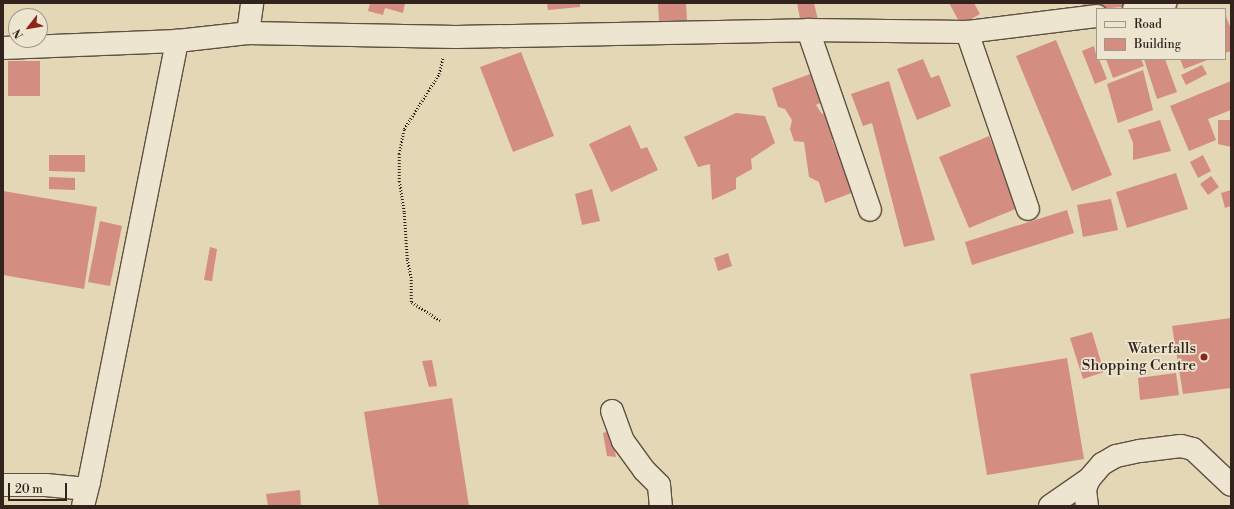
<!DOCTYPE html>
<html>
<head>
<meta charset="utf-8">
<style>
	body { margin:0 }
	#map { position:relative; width:1234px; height:509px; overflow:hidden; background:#e3d7b6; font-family:"Libre Bodoni",serif }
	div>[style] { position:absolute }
	.building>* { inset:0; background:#d48d81 }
	.path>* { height:2.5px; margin-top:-1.25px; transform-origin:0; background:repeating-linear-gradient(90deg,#32241c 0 1px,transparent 0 3px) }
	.roads { filter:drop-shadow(1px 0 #5e5142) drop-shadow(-1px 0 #5e5142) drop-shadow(0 1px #5e5142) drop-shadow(0 -1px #5e5142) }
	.minor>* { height:22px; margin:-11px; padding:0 11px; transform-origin:11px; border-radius:11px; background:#ede5d0 }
	.dots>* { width:11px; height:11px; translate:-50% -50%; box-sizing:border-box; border:2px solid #ede5d0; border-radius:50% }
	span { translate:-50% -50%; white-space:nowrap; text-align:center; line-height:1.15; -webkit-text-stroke:3.5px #ede5d0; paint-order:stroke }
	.poi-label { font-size:15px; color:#32241c }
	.right { translate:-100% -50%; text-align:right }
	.frame { position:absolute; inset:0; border:4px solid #32241c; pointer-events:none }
	.legend { position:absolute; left:1096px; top:8px; width:130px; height:52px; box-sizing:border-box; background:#ede5d0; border:1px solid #a29888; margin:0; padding:5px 7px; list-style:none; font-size:12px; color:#32241c }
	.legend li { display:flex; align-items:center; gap:8px; height:20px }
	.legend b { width:20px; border:1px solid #a29888 }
	.north { position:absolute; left:8px; top:8px; width:40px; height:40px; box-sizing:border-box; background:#ede5d0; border:1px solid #a29888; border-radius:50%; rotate:239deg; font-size:11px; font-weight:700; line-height:16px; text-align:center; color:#32241c }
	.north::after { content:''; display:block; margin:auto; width:14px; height:18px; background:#8f2418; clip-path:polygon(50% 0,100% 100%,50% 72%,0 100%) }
	.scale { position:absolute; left:8px; top:483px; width:59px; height:18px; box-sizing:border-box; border:2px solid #32241c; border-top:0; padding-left:5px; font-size:12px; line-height:14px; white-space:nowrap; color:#32241c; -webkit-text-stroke:3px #ede5d0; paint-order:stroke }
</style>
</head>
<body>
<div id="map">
	<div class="building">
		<i style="clip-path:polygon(370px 3px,405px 3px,403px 13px,385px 8px,383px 15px,368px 11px)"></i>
		<i style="clip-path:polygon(547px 3px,580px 3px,580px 7px,548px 10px)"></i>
		<i style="clip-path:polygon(658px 3px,686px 3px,687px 21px,659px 23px)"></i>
		<i style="clip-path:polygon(797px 3px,814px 3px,818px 20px,801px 24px)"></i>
		<i style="clip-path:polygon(949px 3px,974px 3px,980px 14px,961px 25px)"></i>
		<i style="clip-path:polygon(1083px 3px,1095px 3px,1096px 10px,1084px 11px)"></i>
		<i style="clip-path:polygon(1099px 3px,1132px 3px,1132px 6px,1100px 9px)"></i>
		<i style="clip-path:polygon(1225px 14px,1231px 29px,1231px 51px,1225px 53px)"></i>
		<i style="clip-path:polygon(1056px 40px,1112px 175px,1072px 191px,1016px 56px)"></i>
		<i style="clip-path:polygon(1094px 46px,1097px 59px,1099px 59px,1107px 79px,1095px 84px,1082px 51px)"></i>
		<i style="clip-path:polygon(521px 52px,554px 136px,513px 152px,480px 67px)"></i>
		<i style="clip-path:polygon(923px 59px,931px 78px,939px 75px,951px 106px,917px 120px,897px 69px)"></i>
		<i style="clip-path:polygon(1106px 59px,1141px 59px,1144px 66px,1113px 78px)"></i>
		<i style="clip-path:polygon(1144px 59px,1165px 59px,1177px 92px,1157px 99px)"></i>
		<i style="clip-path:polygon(1180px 59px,1210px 59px,1184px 69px)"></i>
		<i style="clip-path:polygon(8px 61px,40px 61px,40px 96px,8px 96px)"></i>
		<i style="clip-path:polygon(1202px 65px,1207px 74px,1186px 85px,1181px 75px)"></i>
		<i style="clip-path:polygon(1143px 70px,1153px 110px,1118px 123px,1107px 84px)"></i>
		<i style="clip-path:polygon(813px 73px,822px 102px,816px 105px,822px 114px,827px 112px,837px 137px,832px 140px,837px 152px,845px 151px,852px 174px,846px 177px,854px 192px,825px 203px,819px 182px,809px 177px,804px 142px,794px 141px,790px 129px,792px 120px,785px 109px,778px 107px,772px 88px)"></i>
		<i style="clip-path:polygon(889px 81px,935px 240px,904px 247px,872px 123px,863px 126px,851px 94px)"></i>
		<i style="clip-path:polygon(1231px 81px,1231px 110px,1208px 119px,1216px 140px,1189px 151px,1170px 106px)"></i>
		<i style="clip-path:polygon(736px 113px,765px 116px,775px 143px,751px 159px,752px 169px,736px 178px,736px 189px,712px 200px,710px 164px,698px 167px,684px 137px)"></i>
		<i style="clip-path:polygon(1160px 120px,1171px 151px,1133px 160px,1133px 143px,1128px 130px)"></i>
		<i style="clip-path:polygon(1218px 120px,1231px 120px,1231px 147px,1218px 144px)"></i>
		<i style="clip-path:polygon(630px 125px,641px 149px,647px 147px,658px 170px,611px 192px,589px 144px)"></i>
		<i style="clip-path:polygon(989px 136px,1018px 208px,969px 228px,939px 157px)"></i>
		<i style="clip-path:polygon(49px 155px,85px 155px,85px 172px,49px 171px)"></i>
		<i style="clip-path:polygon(1203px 155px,1211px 171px,1198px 178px,1190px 162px)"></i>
		<i style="clip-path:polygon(1176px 173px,1188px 209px,1127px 228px,1116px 192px)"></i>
		<i style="clip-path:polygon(1211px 176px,1219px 187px,1208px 195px,1200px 184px)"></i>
		<i style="clip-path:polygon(49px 177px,75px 178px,75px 190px,49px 189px)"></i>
		<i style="clip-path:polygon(592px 189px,600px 221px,582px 225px,575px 194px)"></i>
		<i style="clip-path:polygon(1231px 190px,1231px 206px,1225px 208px,1221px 193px)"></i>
		<i style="clip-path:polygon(3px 191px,97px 207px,84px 289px,3px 275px)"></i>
		<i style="clip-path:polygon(1111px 199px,1118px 230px,1083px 237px,1077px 205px)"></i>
		<i style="clip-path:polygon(1067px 210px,1074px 233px,972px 265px,965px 242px)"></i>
		<i style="clip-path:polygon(100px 221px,122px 226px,110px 286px,88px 282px)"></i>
		<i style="clip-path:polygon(210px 247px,217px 249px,212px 281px,204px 280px)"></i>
		<i style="clip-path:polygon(728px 253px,732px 266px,718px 271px,714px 258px)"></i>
		<i style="clip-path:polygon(1231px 318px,1231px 388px,1183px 394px,1172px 326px)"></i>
		<i style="clip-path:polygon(1092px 332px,1104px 372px,1083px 379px,1070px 338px)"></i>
		<i style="clip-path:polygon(1067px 358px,1084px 459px,987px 475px,970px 374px)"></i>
		<i style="clip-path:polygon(432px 360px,437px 386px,429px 387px,422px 361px)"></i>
		<i style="clip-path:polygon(1176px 373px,1179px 395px,1140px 400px,1138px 378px)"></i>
		<i style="clip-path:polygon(452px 398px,469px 506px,379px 506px,364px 412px)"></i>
		<i style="clip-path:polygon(611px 431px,616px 457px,607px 456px,603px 433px)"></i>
		<i style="clip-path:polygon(300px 490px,301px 506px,268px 506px,266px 494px)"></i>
	</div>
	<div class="path">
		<i style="left:440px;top:321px;width:35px;rotate:-147deg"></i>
		<i style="left:411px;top:302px;width:24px;rotate:-90deg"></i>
		<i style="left:411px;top:278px;width:19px;rotate:-102deg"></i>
		<i style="left:407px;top:259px;width:47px;rotate:-93.7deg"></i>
		<i style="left:404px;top:212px;width:30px;rotate:-99deg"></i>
		<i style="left:399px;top:182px;width:28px;rotate:-90deg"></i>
		<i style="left:399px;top:154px;width:25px;rotate:-79deg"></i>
		<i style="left:404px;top:129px;width:65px;rotate:-57.5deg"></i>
		<i style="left:439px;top:74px;width:17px;rotate:-77deg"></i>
	</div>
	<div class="roads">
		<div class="minor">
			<i style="left:1134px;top:9px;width:32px;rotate:-11deg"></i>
			<i style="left:808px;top:30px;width:190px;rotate:71deg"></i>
			<i style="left:967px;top:32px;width:187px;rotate:71deg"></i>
			<i style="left:248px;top:33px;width:30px;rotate:-82deg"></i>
			<i style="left:3px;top:48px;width:174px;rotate:-2.3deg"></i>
			<i style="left:177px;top:41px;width:71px;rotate:-6.4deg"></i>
			<i style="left:248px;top:33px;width:208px;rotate:1.1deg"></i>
			<i style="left:456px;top:37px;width:352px;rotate:-1.1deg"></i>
			<i style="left:808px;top:30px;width:159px;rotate:0.7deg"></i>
			<i style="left:967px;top:32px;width:131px;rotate:-7deg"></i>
			<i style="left:612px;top:411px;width:32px;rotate:70deg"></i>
			<i style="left:623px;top:441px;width:36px;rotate:54deg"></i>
			<i style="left:644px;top:470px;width:21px;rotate:45deg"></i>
			<i style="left:659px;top:485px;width:21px;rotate:85deg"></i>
			<i style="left:3px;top:485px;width:43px"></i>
			<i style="left:46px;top:485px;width:41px;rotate:5.6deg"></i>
			<i style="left:83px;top:506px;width:25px;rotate:-76deg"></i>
			<i style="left:89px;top:482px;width:450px;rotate:-78.7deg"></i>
			<i style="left:1050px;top:506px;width:47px;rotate:-34.7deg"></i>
			<i style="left:1087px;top:506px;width:17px;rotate:-97deg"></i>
			<i style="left:1085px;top:489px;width:11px;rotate:-68deg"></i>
			<i style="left:1089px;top:479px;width:20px;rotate:-49deg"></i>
			<i style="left:1102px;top:464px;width:16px;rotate:-30deg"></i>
			<i style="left:1116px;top:456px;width:25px;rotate:-12deg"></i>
			<i style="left:1140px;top:451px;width:41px;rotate:-7deg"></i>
			<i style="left:1181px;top:446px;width:12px;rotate:14deg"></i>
			<i style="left:1193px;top:449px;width:52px;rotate:43.5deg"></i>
		</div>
	</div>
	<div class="dots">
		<i style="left:1204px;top:357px;background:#8f2418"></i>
	</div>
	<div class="poi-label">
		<span class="right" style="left:1196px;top:357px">Waterfalls<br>Shopping Centre</span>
	</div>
	<div class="frame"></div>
	<ul class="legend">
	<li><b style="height:5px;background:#ede5d0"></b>Road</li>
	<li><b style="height:11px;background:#d48d81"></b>Building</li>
	</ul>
	<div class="north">N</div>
	<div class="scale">20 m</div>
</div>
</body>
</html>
